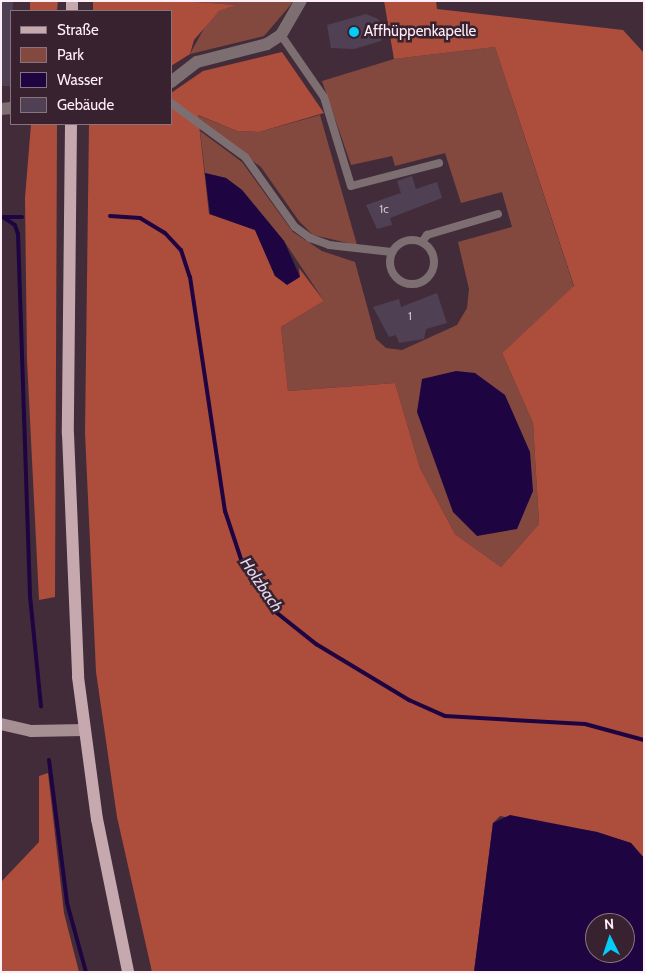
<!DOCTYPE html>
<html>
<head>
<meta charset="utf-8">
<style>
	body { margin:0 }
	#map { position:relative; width:645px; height:973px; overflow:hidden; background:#422c39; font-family:Cabin,sans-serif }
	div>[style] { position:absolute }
	.green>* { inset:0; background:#84493e }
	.forest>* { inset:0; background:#ad4d3c }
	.water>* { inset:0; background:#1e0542 }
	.stream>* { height:4px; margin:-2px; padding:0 2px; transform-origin:2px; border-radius:2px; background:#1e0542 }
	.building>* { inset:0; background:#504054 }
	.lane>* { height:8px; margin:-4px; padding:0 4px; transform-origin:4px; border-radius:4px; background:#7d6f71 }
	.lane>.ring { margin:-4px; padding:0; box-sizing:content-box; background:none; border:8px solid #7d6f71; border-radius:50% }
	.street>* { height:12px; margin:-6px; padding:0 6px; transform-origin:6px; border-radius:6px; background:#7d6f71 }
	.secondary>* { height:12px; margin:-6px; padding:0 6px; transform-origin:6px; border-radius:6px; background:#a69093 }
	.primary>* { height:12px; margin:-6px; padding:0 6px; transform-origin:6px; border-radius:6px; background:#c6a9ae }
	.dots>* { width:14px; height:14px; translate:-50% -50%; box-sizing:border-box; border:2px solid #38222f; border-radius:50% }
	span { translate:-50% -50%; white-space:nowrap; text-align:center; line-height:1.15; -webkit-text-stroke:5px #38222f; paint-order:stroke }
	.number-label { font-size:12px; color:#d2c2ce }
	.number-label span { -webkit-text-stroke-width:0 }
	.poi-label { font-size:15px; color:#feeef7 }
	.left { translate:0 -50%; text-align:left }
	.water-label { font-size:16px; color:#e0dbf3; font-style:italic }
	.frame { position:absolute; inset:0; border:2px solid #feeef7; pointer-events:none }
	.legend { position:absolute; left:10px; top:10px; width:162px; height:115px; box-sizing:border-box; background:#38222f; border:1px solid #87747f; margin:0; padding:6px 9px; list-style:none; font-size:15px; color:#feeef7 }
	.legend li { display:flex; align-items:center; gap:10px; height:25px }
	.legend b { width:25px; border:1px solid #87747f }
	.north { position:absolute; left:585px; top:913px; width:50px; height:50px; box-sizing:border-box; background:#38222f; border:1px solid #87747f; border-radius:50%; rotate:356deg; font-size:14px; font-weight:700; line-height:20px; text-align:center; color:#feeef7 }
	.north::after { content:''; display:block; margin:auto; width:18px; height:22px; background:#05cbf9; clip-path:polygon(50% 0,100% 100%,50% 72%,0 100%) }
</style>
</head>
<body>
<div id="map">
	<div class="green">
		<i style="clip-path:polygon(184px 1px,294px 1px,264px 36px,190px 54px,207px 23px,219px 11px,235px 5px)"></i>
		<i style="clip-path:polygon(495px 47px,574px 287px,502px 353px,533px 423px,539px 524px,501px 567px,455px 534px,420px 468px,395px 383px,288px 391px,281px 327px,324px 301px,284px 241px,242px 190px,226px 178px,205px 173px,200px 131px,242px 162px,293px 232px,322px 251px,355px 262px,376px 339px,386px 348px,402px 350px,457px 325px,467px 308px,469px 289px,458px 242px,512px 227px,502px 192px,461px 203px,445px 153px,395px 166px,392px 156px,351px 165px,322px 81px,394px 59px)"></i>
		<i style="clip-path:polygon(197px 115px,237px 131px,259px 132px,320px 115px,357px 245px,313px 235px,299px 221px,261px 167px,198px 121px)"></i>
	</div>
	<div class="forest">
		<i style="clip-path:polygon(30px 1px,58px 1px,57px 11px,30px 11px)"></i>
		<i style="clip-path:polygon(93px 1px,184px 1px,236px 5px,219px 11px,194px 40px,190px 54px,171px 66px,171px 11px,93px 11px)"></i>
		<i style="clip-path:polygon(384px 1px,436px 1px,437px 9px,623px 30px,644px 53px,644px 858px,631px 843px,597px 832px,500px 816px,493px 823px,474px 972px,152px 972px,117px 817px,96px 672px,85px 433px,89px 124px,171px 124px,171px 93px,203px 71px,282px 52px,324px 113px,259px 132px,237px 131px,198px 115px,209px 214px,255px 230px,275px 276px,300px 277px,299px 268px,324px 301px,281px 327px,288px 391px,395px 383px,420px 468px,455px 534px,501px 567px,539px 524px,533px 423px,502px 353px,574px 286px,495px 47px,394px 59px)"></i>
		<i style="clip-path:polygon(31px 124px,57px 124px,55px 597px,39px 600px,27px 360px,25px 198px)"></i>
		<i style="clip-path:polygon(48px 773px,64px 913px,79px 972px,1px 972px,1px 882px,39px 842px,39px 776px)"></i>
	</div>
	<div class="water">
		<i style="clip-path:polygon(205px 173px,226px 178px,242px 190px,284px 241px,300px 277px,287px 285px,275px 276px,255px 230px,210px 214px)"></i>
		<i style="clip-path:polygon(456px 371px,475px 373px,505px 395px,530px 452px,533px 491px,517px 529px,477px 536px,453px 512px,417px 412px,422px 379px)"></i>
		<i style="clip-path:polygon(evenodd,510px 815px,597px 832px,631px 843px,644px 858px,644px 972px,474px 972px,493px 823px,510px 815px,595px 923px,625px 923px,625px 953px,595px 953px,595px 923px)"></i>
	</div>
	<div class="stream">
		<i style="left:110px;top:216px;width:30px;rotate:4deg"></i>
		<i style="left:140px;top:218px;width:29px;rotate:31deg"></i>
		<i style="left:165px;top:233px;width:23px;rotate:47deg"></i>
		<i style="left:181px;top:250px;width:28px;rotate:72deg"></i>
		<i style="left:190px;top:277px;width:237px;rotate:81.5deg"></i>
		<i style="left:225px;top:511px;width:57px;rotate:71.6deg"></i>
		<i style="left:243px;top:565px;width:59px;rotate:54.7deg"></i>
		<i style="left:277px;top:613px;width:50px;rotate:38.5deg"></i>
		<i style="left:316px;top:644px;width:109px;rotate:31.1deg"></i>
		<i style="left:409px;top:700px;width:39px;rotate:24deg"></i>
		<i style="left:445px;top:716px;width:140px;rotate:3.3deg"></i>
		<i style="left:585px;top:724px;width:61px;rotate:15.2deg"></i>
		<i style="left:3px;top:217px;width:14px;rotate:34deg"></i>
		<i style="left:15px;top:225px;width:9px;rotate:72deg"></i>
		<i style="left:18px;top:234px;width:362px;rotate:88.1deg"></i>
		<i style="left:30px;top:596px;width:111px;rotate:84.3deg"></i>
		<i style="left:5px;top:217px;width:17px"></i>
		<i style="left:49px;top:760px;width:144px;rotate:82.8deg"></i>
		<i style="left:67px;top:903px;width:72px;rotate:74.6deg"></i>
	</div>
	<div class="building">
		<i style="clip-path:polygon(1px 1px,13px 1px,11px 86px,1px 86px)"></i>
		<i style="clip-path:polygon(366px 14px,378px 19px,384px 28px,381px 41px,354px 49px,331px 48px,327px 25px)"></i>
		<i style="clip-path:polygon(412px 176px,416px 189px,437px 182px,442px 198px,390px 218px,392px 225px,377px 229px,366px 205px,401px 193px,397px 181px)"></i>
		<i style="clip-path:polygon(437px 293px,447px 323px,426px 329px,424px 339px,399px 343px,396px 335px,389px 337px,373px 307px,399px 299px,401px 307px)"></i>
	</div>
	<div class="lane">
		<i style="left:281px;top:35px;width:75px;rotate:55.3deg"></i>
		<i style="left:324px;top:97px;width:93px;rotate:73.1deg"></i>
		<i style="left:351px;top:186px;width:91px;rotate:-14.6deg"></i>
		<i style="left:171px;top:103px;width:92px;rotate:36.1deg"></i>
		<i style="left:245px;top:157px;width:86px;rotate:54.5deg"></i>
		<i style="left:295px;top:227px;width:19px;rotate:36deg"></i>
		<i style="left:310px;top:238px;width:20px;rotate:20deg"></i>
		<i style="left:329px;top:245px;width:63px;rotate:6.3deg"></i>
		<i class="ring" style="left:390px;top:240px;width:36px;height:36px"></i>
		<i style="left:422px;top:242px;width:9px;rotate:-54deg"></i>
		<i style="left:427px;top:235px;width:74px;rotate:-16.5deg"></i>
	</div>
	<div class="street">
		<i style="left:171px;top:82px;width:33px;rotate:-38deg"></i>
		<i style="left:197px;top:62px;width:72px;rotate:-14.4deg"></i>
		<i style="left:267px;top:44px;width:17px;rotate:-33deg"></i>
		<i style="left:281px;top:35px;width:39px;rotate:-60deg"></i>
		<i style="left:1px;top:109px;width:10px;rotate:-6deg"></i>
	</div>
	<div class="secondary">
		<i style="left:1px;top:724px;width:31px;rotate:13deg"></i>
		<i style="left:31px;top:731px;width:53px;rotate:-1.1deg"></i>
	</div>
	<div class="primary">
		<i style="left:72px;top:11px;width:10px;rotate:-90deg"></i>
		<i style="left:71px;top:124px;width:310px;rotate:90.6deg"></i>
		<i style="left:68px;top:434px;width:243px;rotate:87.6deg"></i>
		<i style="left:78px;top:677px;width:143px;rotate:82.4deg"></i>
		<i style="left:97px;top:819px;width:156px;rotate:78.5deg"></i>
	</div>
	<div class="dots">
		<i style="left:354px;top:32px;background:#05cbf9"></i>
	</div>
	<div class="number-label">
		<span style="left:384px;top:209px">1c</span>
		<span style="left:410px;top:316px">1</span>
	</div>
	<div class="poi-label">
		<span class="left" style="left:364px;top:32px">Affhüppenkapelle</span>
	</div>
	<div class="water-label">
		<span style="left:261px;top:585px;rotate:56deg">Holzbach</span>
	</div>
	<div class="frame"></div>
	<ul class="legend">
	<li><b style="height:6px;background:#c6a9ae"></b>Straße</li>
	<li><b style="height:14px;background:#84493e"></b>Park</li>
	<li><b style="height:14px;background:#1e0542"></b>Wasser</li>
	<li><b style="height:14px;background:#504054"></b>Gebäude</li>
	</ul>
	<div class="north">N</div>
</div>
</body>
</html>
